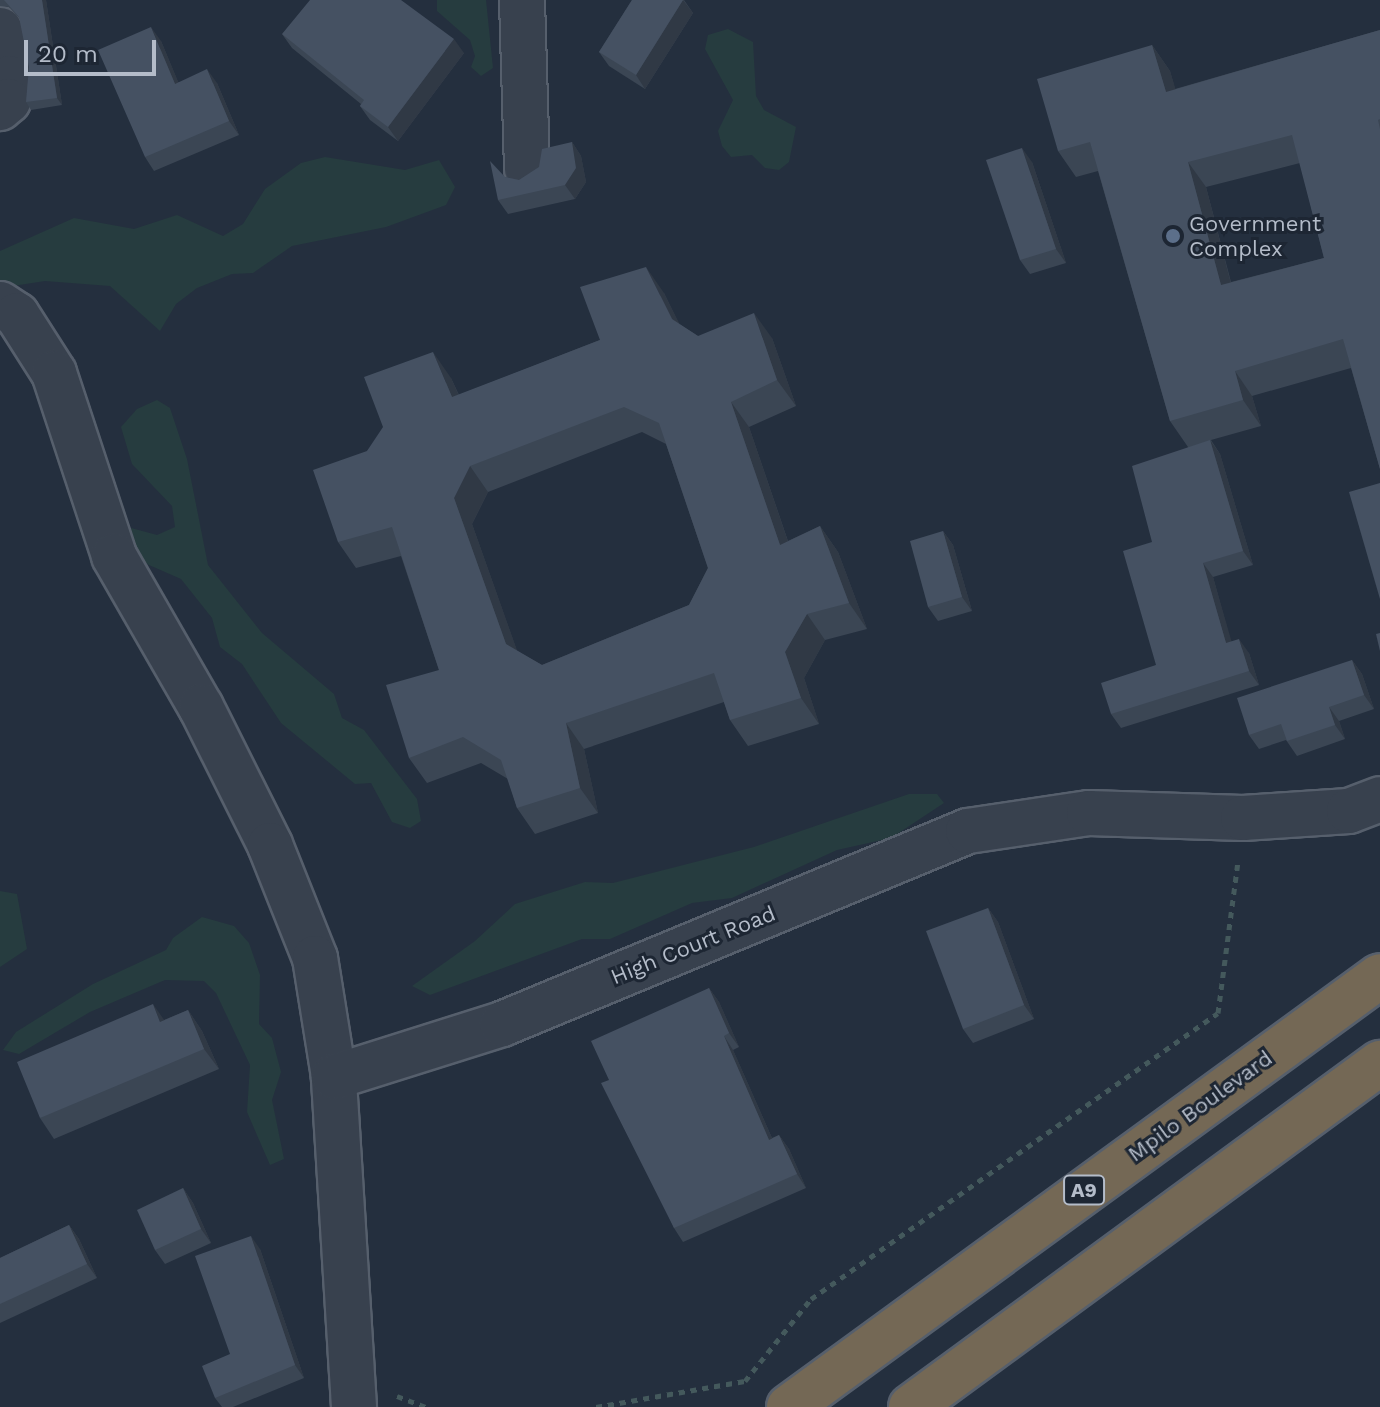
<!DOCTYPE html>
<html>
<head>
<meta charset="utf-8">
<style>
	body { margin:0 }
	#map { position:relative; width:1380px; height:1407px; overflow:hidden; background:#242f3e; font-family:"Work Sans",sans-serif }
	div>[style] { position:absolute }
	.green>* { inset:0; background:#263c3f }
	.path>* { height:5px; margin-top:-2.5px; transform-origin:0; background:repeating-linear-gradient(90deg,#44595c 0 6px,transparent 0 12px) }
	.roads { filter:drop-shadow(2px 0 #565f6c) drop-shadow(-2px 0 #565f6c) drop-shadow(0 2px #565f6c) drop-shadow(0 -2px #565f6c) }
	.minor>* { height:44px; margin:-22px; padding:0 22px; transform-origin:22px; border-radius:22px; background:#38414e }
	.highway>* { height:44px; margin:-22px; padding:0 22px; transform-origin:22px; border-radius:22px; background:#746855 }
	.wall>* { inset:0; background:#3b4654 }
	.shaded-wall>* { inset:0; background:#303945 }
	.building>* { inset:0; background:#455162 }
	.dots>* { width:22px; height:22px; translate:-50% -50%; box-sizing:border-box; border:4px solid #1d2633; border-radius:50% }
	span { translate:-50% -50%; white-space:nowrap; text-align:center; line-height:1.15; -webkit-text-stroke:6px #1d2633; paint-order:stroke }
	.shield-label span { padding:2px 6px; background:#1d2633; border:2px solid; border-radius:6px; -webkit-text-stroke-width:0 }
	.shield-label { font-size:20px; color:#b4bcc9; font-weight:700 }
	.poi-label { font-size:22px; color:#b4bcc9 }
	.left { translate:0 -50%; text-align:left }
	.street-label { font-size:22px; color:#b4bcc9 }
	.scale { position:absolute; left:24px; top:40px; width:132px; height:36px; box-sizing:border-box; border:4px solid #b4bcc9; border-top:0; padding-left:10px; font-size:24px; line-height:28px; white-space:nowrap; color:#b4bcc9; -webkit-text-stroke:6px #1d2633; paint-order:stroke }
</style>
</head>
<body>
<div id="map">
	<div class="green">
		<i style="clip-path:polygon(437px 0,486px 0,493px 68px,481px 76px,471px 67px,475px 56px,470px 40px,437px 11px)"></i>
		<i style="clip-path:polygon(728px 29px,753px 42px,756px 96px,764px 110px,796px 127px,789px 162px,779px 170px,765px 168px,752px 155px,731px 157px,722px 146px,718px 131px,733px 100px,705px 49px,708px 35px)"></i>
		<i style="clip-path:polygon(325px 157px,405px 170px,439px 160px,455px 187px,446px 205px,386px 227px,292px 246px,253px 273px,232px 274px,197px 288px,176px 304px,160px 331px,110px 286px,45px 281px,0 288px,0 251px,74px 218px,134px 229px,177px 215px,223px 236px,243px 224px,265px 189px,301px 163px)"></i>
		<i style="clip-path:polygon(157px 400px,170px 408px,187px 459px,208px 565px,262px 633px,334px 694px,342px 718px,364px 730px,417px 799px,421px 821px,410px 828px,392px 822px,371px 783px,355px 784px,281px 723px,242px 664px,220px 647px,212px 618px,181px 579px,149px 565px,116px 540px,109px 522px,157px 535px,175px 527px,172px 506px,132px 464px,121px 427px,137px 409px)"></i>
		<i style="clip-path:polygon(909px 794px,937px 794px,944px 803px,891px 838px,837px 850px,732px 898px,692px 903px,610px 939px,582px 939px,430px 995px,412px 986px,475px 941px,515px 904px,585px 882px,613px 883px,754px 847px)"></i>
		<i style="clip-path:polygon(0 891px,17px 894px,27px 949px,0 967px)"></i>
		<i style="clip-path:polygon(202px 917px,234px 926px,249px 943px,260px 975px,259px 1024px,272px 1038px,281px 1072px,272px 1100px,284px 1159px,270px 1165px,247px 1112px,250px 1065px,216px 993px,204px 981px,165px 980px,90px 1012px,19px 1054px,3px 1050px,16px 1032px,93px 984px,166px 950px,173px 938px)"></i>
	</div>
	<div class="path">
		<i style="left:397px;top:1396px;width:31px;rotate:21deg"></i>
		<i style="left:596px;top:1407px;width:151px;rotate:-9.9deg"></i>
		<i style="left:745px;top:1381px;width:105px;rotate:-51.2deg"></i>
		<i style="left:811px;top:1299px;width:497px;rotate:-35.1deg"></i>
		<i style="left:1218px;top:1013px;width:153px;rotate:-82.5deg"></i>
	</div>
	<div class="roads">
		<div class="minor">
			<i style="left:522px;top:0;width:169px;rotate:88.3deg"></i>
			<i style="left:0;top:30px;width:49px;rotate:79.4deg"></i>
			<i style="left:9px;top:78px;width:23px;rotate:92deg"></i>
			<i style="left:8px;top:101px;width:11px;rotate:139deg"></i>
			<i style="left:0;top:304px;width:20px;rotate:33deg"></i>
			<i style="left:17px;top:315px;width:69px;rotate:57.5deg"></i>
			<i style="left:54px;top:373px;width:193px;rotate:71.8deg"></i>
			<i style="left:114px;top:556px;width:174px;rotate:60.1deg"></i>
			<i style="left:201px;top:707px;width:154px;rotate:63.4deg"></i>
			<i style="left:270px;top:845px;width:122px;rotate:68.3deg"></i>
			<i style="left:315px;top:958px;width:121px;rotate:80.9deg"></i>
			<i style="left:354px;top:1407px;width:331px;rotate:-93.5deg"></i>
			<i style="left:334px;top:1077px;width:176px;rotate:-17.5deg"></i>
			<i style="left:502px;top:1024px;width:504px;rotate:-22.5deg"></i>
			<i style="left:968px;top:831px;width:122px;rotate:-8.5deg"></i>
			<i style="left:1089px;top:813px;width:154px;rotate:1.9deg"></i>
			<i style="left:1243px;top:818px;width:106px;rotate:-3.8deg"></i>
			<i style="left:1349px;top:811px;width:33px;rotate:-21deg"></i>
		</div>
		<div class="highway">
			<i style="left:789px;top:1407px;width:731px;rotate:-36.1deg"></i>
			<i style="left:911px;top:1407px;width:582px;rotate:-36.26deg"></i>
		</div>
	</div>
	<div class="wall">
		<i style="clip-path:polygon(0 0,46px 0,62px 105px,31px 110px,26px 102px,29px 67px,20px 19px,9px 7px,0 6px)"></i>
		<i style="clip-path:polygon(632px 0,684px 0,693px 13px,645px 89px,609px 66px,599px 52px)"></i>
		<i style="clip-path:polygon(evenodd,1380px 30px,1380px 469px,1351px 368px,1252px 396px,1261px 426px,1211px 440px,1220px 454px,1253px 565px,1213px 577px,1231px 642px,1249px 653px,1259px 685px,1121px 728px,1111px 714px,1156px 665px,1152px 542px,1188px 447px,1170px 421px,1098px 171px,1076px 177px,1058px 151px,1152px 45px,1170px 71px,1175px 89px,1380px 30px,1300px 163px,1324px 258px,1231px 282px,1206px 187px,1300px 163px)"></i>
		<i style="clip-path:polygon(282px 34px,464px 53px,398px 141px,370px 120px,360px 106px,361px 104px,292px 48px)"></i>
		<i style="clip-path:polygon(161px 41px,178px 82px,217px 83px,239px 135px,154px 171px,145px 157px)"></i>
		<i style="clip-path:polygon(572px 142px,581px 156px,586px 182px,575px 199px,508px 214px,498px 200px,505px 177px,519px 180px,539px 167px)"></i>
		<i style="clip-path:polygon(1032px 162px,1066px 263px,1030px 274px,1020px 260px)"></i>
		<i style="clip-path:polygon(evenodd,664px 293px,679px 324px,698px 336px,772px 338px,796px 406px,749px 427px,788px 541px,820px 526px,838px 552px,867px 629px,825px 640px,804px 678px,819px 724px,748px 746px,730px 720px,724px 702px,584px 749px,598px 813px,535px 834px,517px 808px,508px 779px,481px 763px,427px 783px,409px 758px,439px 670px,401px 556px,356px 568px,338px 542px,367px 451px,451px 378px,459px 395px,600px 340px,664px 293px,642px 432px,666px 444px,708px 568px,689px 605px,542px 665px,517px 651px,472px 524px,488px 492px,642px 432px)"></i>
		<i style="clip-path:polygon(943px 531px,953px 545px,972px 611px,938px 621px,928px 607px)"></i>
		<i style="clip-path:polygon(1352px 660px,1362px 674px,1374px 709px,1339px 721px,1345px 739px,1297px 756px,1286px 740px,1259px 749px,1249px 735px)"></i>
		<i style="clip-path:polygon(988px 908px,998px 922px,1034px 1019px,973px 1043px,963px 1029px)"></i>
		<i style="clip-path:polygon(709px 988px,719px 1002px,739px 1047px,733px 1050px,772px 1138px,779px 1135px,789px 1149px,806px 1188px,683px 1242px,674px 1228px,609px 1080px)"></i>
		<i style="clip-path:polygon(188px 1010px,202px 1031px,219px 1069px,54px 1139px,40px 1118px,164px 1020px)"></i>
		<i style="clip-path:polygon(183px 1188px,193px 1203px,211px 1243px,165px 1264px,155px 1250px)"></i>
		<i style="clip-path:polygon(69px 1225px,79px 1239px,97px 1278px,0 1323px,0 1258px)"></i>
		<i style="clip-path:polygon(260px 1249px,304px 1378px,233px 1407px,222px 1407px,215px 1398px,230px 1354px)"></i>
	</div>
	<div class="shaded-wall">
		<i style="clip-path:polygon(42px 0,46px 0,62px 105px,57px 98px)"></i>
		<i style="clip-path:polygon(683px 0,693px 13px,645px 89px,636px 75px)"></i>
		<i style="clip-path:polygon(151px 27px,161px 41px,185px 98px,175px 84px)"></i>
		<i style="clip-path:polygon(454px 39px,464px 53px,398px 141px,388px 127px)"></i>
		<i style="clip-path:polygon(1152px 45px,1170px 71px,1184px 117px,1166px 92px)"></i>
		<i style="clip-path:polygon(207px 69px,217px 83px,239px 135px,229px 121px)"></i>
		<i style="clip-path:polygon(572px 142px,581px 156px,586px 182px,575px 199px,565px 185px)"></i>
		<i style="clip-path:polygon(1022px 148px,1032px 162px,1066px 263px,1056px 249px)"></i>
		<i style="clip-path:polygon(1188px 162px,1206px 187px,1238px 311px,1221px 285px)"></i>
		<i style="clip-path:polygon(646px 267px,664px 293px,690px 345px,672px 319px)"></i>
		<i style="clip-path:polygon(754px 313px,772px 338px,796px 406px,777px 380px)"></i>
		<i style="clip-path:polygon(433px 352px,451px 378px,471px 423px,452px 397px)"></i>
		<i style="clip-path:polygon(1235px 371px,1252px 396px,1261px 426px,1243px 400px)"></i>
		<i style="clip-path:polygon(731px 402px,749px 427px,798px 571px,780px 545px)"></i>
		<i style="clip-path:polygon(1210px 440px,1220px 454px,1253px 565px,1243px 551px)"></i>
		<i style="clip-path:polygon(470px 466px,488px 492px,472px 524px,524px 670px,506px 644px,454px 498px)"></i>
		<i style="clip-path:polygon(820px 526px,838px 552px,867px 629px,849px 603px)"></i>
		<i style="clip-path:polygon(943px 531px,953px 545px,972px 611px,962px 597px)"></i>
		<i style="clip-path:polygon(1203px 563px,1213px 577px,1236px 657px,1226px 643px)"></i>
		<i style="clip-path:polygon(807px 614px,825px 640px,804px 678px,819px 724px,801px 698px,785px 652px)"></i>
		<i style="clip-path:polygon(1239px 639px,1249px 653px,1259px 685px,1249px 671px)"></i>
		<i style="clip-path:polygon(1352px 660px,1362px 674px,1374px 709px,1364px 695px)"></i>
		<i style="clip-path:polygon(1329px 707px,1339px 721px,1345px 739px,1335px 725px)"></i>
		<i style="clip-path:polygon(566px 723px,584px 749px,598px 813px,580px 788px)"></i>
		<i style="clip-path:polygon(988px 908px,998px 922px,1034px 1019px,1024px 1005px)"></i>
		<i style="clip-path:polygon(709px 988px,719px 1002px,739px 1047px,729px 1033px)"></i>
		<i style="clip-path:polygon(153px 1004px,167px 1024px,160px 1022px)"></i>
		<i style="clip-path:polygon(188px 1010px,202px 1031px,219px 1069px,204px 1049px)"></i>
		<i style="clip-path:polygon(724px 1036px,733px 1050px,779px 1154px,769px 1140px)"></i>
		<i style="clip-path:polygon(779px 1135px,789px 1149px,806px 1188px,797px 1174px)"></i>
		<i style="clip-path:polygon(183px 1188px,193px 1203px,211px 1243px,201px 1229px)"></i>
		<i style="clip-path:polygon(69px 1225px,79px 1239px,97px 1278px,87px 1264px)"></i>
		<i style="clip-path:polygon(251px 1236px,260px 1249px,304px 1378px,295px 1365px)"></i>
	</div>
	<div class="building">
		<i style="clip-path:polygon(4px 0,42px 0,57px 98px,26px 102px,29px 67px,19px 17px)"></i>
		<i style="clip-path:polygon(310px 0,401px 0,454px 39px,388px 127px,360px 106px,364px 100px,282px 34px)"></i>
		<i style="clip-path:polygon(632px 0,683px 0,636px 75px,599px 52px)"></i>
		<i style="clip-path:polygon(151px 27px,175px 84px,207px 69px,229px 121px,145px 157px,98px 50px)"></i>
		<i style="clip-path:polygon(evenodd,1380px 30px,1380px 119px,1378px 120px,1380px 129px,1380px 469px,1343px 339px,1235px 371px,1243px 400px,1170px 421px,1090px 142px,1058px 151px,1037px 79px,1152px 45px,1166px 92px,1380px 30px,1292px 135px,1324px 258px,1221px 285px,1188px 162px,1292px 135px)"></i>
		<i style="clip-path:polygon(572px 142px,576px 168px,565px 185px,498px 200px,490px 161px,505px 177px,519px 180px,539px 167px,542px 149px)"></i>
		<i style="clip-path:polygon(1022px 148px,1056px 249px,1020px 260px,986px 160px)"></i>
		<i style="clip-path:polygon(evenodd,646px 267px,672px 319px,698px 336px,754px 313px,777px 380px,731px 402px,780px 545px,820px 526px,849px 603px,807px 614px,785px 652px,801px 698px,730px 720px,714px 673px,566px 723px,580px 788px,517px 808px,501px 760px,463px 737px,409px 758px,386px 685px,439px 670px,392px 527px,338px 542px,313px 470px,367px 451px,383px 427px,364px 377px,433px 352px,452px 397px,600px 340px,580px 287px,646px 267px,624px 407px,659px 423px,708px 568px,689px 605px,542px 665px,506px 644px,454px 498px,470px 466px,624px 407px)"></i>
		<i style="clip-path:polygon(1210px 440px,1243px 551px,1203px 563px,1226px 643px,1239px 639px,1249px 671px,1111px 714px,1101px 683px,1156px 665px,1123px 551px,1152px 542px,1132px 466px)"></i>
		<i style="clip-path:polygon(1380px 483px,1380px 599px,1349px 492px)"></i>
		<i style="clip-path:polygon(943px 531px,962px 597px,928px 607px,910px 541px)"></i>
		<i style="clip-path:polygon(1380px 633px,1380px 651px,1376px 634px)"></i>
		<i style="clip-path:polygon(1352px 660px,1364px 695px,1329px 707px,1335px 725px,1287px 741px,1281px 724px,1249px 735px,1237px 698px)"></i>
		<i style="clip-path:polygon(988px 908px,1024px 1005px,963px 1029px,926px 931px)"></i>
		<i style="clip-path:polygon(709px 988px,729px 1033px,724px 1036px,769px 1140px,779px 1135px,797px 1174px,674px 1228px,601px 1083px,609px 1080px,591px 1041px)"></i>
		<i style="clip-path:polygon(153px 1004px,160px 1022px,188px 1010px,204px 1049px,40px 1118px,17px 1062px)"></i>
		<i style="clip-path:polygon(183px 1188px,201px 1229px,155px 1250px,137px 1210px)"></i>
		<i style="clip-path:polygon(69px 1225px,87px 1264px,0 1304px,0 1258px)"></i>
		<i style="clip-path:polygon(251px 1236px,295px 1365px,215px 1398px,202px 1366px,230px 1354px,195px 1256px)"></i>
	</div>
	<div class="dots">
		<i style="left:1173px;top:236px;background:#5c6f8a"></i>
	</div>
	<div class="shield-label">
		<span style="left:1084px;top:1190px">A9</span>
	</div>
	<div class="poi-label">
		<span class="left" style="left:1189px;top:236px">Government<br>Complex</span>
	</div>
	<div class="street-label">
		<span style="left:693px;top:945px;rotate:-22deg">High Court Road</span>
		<span style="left:1200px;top:1106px;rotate:-36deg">Mpilo Boulevard</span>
	</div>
	<div class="scale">20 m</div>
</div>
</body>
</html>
